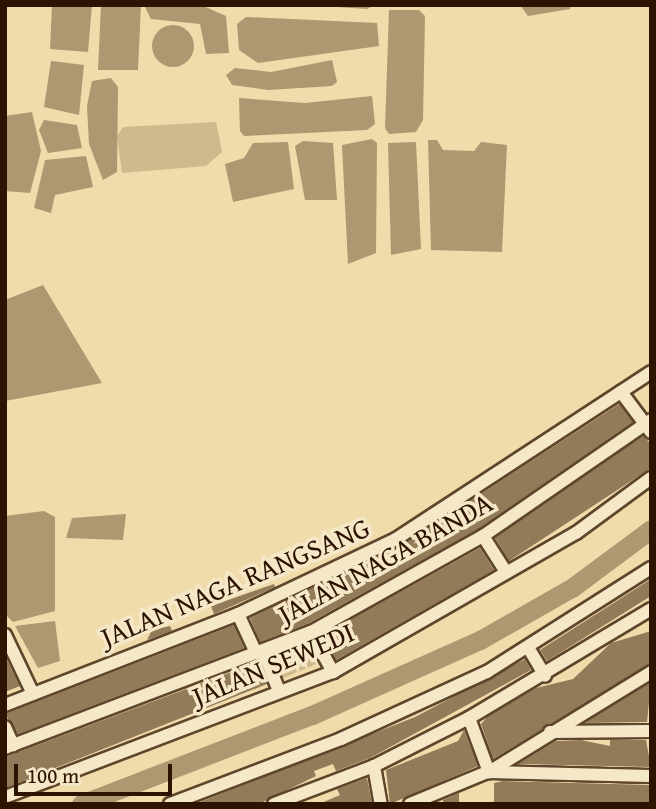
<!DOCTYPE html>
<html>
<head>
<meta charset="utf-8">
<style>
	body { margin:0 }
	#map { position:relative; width:656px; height:809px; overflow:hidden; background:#f0dbaa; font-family:"Gentium Book Plus",serif }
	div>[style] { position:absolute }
	.green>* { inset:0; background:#cfb98d }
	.water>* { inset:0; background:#ae9771 }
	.round { border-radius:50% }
	.river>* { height:19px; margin:-9.5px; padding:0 9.5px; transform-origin:9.5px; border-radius:9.5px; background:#ae9771 }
	.building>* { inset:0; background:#927b59 }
	.roads { filter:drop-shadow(2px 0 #5e452b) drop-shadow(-2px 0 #5e452b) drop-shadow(0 2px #5e452b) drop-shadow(0 -2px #5e452b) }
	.street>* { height:12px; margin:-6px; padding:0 6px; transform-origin:6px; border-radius:6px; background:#f5e8c8 }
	span { translate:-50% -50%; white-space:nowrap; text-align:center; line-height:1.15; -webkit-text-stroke:7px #f5e8c8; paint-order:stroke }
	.street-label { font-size:28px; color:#2d1301 }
	.frame { position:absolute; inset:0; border:7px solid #2d1301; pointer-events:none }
	.scale { position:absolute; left:14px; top:764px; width:158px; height:32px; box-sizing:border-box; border:4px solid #2d1301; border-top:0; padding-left:9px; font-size:21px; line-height:24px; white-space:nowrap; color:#2d1301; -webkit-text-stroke:5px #f5e8c8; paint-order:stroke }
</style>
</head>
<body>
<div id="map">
	<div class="green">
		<i style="clip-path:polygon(216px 122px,222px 152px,206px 166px,122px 173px,117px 136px,123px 127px)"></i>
		<i style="clip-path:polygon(304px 637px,316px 664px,300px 671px,288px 644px)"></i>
		<i style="clip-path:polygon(285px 645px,297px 672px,281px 679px,269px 652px)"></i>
	</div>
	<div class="water">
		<i style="clip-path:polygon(52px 5px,92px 5px,88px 52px,50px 49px)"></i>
		<i style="clip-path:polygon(101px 5px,141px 5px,138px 70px,98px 70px)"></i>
		<i style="clip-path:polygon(144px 5px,201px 5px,226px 16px,229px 53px,206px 54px,200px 24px,151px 19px)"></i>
		<i style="clip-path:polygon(306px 5px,375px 5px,367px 9px)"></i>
		<i style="clip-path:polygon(520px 5px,571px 5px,570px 9px,528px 16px)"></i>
		<i style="clip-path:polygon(389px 10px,419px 10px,425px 16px,423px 120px,416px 132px,389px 134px,385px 128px)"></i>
		<i style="clip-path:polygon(246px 17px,377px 23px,379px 46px,258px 63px,239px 50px,237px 24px)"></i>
		<i class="round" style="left:152px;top:25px;width:42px;height:42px"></i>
		<i style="clip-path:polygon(332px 60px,337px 82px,332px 86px,268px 90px,232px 85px,226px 75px,235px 68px,271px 72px)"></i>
		<i style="clip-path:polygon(51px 61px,84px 65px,79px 115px,44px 107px)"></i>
		<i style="clip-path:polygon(111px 78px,118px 87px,117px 172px,103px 180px,89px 144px,87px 106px,92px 81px)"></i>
		<i style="clip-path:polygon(372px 96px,375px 124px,367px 130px,244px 136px,240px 131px,239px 98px,305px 103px)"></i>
		<i style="clip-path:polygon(32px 112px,41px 151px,30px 193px,5px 191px,5px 116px)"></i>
		<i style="clip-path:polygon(44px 120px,77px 125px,82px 148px,48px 153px,39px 130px)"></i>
		<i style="clip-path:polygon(372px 139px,377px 143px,376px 253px,348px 264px,342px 145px)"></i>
		<i style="clip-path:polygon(428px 140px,437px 140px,443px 150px,474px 151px,481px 142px,507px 145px,502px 252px,431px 250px)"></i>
		<i style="clip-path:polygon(303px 141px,333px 143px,337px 200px,305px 200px,295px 146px)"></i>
		<i style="clip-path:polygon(288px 142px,294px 189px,233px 202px,225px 164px,244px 158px,253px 143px)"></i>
		<i style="clip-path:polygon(416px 142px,421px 249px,391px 255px,388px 143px)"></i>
		<i style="clip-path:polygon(86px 156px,93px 187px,55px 195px,51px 213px,34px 208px,45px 160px)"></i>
		<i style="clip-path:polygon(43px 285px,102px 383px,5px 401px,5px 300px)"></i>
		<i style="clip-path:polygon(44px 511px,55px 517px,55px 611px,13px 622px,5px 614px,5px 516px)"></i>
		<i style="clip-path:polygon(126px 514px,123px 540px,66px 538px,72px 518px)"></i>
		<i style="clip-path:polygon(55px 621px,60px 661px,38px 668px,15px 626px)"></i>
	</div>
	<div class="river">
		<i style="left:81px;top:804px;width:248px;rotate:-21.1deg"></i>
		<i style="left:312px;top:715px;width:184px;rotate:-24.1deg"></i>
		<i style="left:480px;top:640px;width:107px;rotate:-29.7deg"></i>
		<i style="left:573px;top:587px;width:97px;rotate:-36.6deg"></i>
	</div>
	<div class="building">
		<i style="clip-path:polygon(619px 404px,633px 422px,478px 529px,307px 624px,260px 642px,250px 618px,401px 546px)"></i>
		<i style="clip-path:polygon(643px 436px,651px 444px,651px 468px,509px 561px,495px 538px)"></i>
		<i style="clip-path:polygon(480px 548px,494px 570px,336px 660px,323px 635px)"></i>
		<i style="clip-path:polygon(651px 579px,651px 596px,547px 661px,540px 650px)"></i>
		<i style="clip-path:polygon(274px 584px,275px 587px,214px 614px,211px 606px)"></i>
		<i style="clip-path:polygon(234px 625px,244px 648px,18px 734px,5px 714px)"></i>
		<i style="clip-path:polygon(170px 626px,172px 631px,147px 640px,152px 630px)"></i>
		<i style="clip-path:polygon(651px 631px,651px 663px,493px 759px,481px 724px,487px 717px,536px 688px,573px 679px,611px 643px)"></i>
		<i style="clip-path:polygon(5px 656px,20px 686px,5px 692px)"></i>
		<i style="clip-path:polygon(525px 659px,531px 670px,370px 758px,336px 771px,333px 764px,314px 771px,316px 776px,259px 804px,195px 804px,415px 717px)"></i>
		<i style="clip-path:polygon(258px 662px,267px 684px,5px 788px,5px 757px)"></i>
		<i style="clip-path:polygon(651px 682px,647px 722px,585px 723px)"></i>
		<i style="clip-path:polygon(464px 730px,478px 766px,390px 804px,386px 770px,458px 741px)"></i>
		<i style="clip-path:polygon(581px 740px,610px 746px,610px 740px,646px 740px,651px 767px,518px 764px,556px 741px)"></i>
		<i style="clip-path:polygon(367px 778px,372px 803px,319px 804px,340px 795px,337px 789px)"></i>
		<i style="clip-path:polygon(503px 781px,651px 785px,650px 804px,494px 804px,494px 783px)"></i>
		<i style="clip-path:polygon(459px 793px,459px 804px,443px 804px,443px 800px)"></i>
	</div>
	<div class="roads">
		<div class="street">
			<i style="left:621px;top:392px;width:50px;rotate:53.1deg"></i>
			<i style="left:483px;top:536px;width:43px;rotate:57.4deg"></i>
			<i style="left:238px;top:614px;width:43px;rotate:65.2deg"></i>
			<i style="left:311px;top:632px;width:46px;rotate:61.2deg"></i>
			<i style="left:5px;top:635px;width:65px;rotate:64.6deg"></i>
			<i style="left:529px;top:649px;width:31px;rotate:59deg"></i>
			<i style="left:263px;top:651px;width:43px;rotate:68.2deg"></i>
			<i style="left:5px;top:705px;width:250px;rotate:-21.3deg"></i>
			<i style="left:238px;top:614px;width:175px;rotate:-25.4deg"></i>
			<i style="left:396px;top:539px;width:305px;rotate:-33.2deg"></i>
			<i style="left:469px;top:718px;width:58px;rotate:69.7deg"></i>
			<i style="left:489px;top:772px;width:162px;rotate:1.4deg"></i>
			<i style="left:5px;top:727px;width:20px;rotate:66deg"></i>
			<i style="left:550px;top:732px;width:101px;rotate:-0.6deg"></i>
			<i style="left:5px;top:748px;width:327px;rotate:-20.8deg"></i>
			<i style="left:311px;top:632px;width:197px;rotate:-29.2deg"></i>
			<i style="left:483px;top:536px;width:204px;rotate:-34.6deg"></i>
			<i style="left:374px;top:766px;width:39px;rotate:80deg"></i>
			<i style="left:5px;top:797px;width:351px;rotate:-20.9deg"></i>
			<i style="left:333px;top:672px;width:280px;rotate:-29.8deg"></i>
			<i style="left:576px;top:533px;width:93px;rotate:-36.3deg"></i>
			<i style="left:170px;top:804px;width:183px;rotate:-20.8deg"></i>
			<i style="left:341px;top:739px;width:161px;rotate:-24.7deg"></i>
			<i style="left:487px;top:672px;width:194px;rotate:-32.4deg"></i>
			<i style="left:274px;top:804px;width:107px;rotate:-20.8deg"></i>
			<i style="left:374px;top:766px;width:106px;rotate:-26.8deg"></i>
			<i style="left:469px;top:718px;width:212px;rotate:-30.9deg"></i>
			<i style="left:410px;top:804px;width:89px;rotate:-22.5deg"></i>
			<i style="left:492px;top:770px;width:187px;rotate:-31.6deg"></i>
		</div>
	</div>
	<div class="street-label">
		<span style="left:385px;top:558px;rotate:-29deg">JALAN NAGA BANDA</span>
		<span style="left:235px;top:582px;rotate:-23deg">JALAN NAGA RANGSANG</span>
		<span style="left:273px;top:664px;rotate:-23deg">JALAN SEWEDI</span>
	</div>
	<div class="frame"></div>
	<div class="scale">100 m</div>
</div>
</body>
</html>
